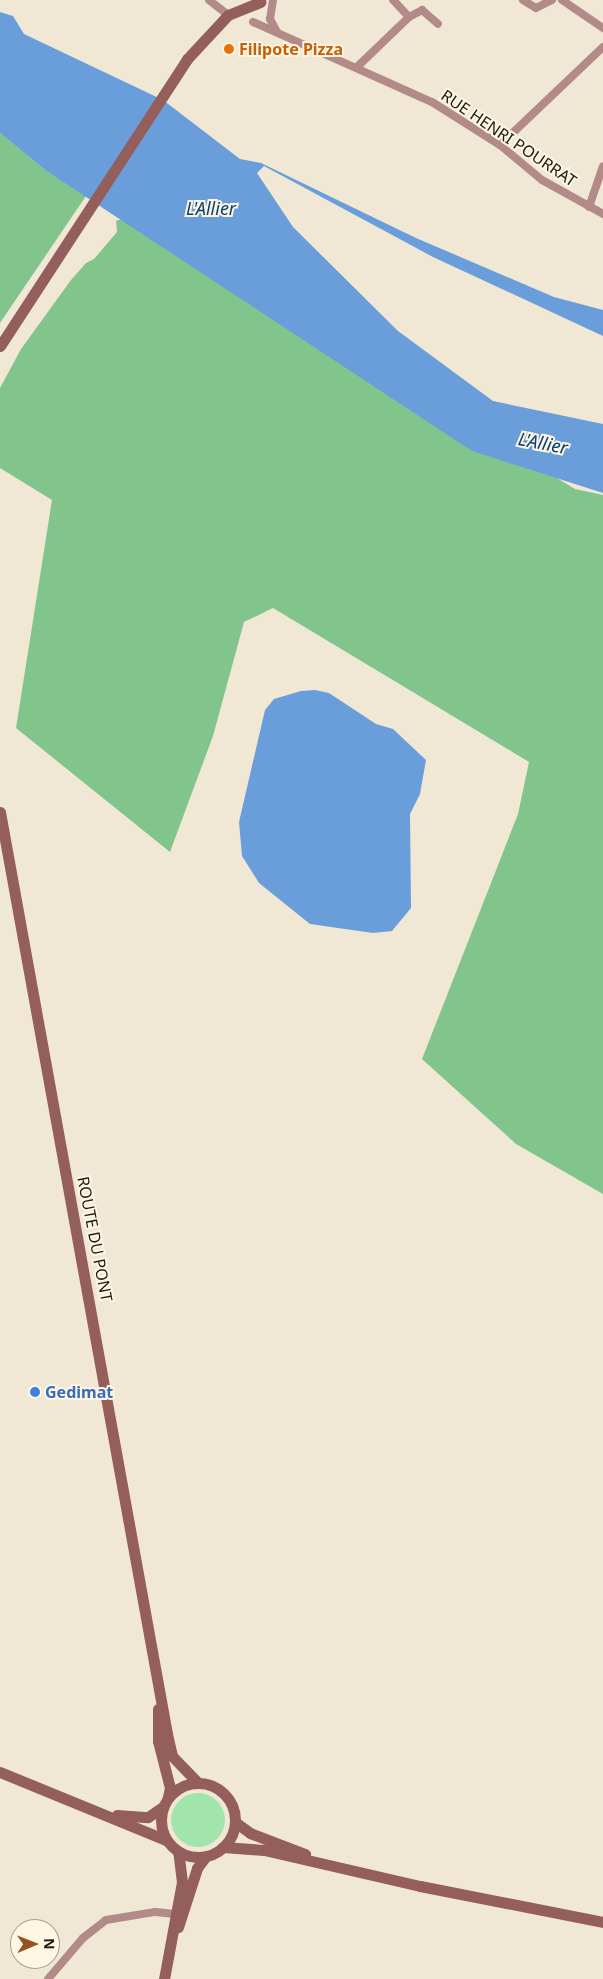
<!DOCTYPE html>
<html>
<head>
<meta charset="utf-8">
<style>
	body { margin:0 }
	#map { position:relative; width:603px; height:1979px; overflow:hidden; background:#f0e8d5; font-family:"Noto Sans",sans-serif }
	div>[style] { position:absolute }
	.green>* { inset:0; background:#a2e5ac }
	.round { border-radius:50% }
	.forest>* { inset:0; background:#81c58d }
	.water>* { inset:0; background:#6a9eda }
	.street>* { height:8px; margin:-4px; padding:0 4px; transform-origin:4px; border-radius:4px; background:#b28b89 }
	.secondary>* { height:11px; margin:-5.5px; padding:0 5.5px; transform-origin:5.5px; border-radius:5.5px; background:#945e5b }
	.secondary>.ring { margin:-5.5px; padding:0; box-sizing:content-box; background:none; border:11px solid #945e5b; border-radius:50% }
	.dots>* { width:14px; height:14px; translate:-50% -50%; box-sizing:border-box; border:2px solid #fef5e2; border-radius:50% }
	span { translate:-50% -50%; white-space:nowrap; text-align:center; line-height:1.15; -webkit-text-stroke:4px #fef5e2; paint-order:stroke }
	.food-label { font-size:16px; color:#c56008; font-weight:700 }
	.left { translate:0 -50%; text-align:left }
	.street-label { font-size:16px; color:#1e1b14 }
	.shop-label { font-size:16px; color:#366cbe; font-weight:700 }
	.water-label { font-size:18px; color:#044076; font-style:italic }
	.north { position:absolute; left:10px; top:1919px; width:50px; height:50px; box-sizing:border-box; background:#fef5e2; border:1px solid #a49e90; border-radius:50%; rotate:89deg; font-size:14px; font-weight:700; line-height:20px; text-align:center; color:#1e1b14 }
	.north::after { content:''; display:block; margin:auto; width:18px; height:22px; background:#94531f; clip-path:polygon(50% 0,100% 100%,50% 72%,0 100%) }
</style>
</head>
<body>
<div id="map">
	<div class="green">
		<i class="round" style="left:171px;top:1793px;width:54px;height:54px"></i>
	</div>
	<div class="forest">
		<i style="clip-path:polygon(0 133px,45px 170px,86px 196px,0 323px)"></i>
		<i style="clip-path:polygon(127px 217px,575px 489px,603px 495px,603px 1194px,516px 1144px,422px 1059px,518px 814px,529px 762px,273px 608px,244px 622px,213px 736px,170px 852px,16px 728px,52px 500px,0 468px,0 388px,21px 349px,71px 280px,86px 263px,94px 259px,117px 232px,116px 221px)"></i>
	</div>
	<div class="water">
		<i style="clip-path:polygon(0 12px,13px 16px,24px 34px,163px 100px,240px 159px,261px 163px,416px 238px,554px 297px,603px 310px,603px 336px,433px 257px,264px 166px,257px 173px,293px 227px,398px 331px,493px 401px,603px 424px,603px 493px,472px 451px,45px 170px,0 133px)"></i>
		<i style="clip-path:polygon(315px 690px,329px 693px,376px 724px,393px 729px,426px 760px,420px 794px,410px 814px,411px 908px,392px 931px,373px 933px,310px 924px,259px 883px,242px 856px,239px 822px,265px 710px,274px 699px,301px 691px)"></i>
	</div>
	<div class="street">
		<i style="left:209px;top:0;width:24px;rotate:38deg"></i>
		<i style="left:273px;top:0;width:19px;rotate:99deg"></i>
		<i style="left:270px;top:19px;width:15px;rotate:62deg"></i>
		<i style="left:523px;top:0;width:15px;rotate:32deg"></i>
		<i style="left:536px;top:8px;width:18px;rotate:-27deg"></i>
		<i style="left:562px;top:0;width:50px;rotate:34.3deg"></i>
		<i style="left:409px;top:17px;width:15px;rotate:-28deg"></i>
		<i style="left:422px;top:10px;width:21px;rotate:41deg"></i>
		<i style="left:253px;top:22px;width:196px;rotate:24.1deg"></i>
		<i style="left:432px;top:102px;width:80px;rotate:32.3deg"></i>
		<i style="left:500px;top:145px;width:55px;rotate:39.8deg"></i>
		<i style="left:542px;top:180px;width:70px;rotate:29.1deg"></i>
		<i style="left:357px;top:67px;width:72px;rotate:-43.9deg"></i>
		<i style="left:409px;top:17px;width:23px;rotate:-133deg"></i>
		<i style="left:500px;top:145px;width:142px;rotate:-43.6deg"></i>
		<i style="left:589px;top:207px;width:43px;rotate:-71.1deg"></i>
		<i style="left:48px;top:1979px;width:54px;rotate:-49.5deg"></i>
		<i style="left:83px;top:1938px;width:29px;rotate:-38deg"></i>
		<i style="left:106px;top:1920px;width:50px;rotate:-9.3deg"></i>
		<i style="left:155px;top:1912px;width:20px;rotate:6deg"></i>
	</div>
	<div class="secondary">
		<i style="left:0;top:346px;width:343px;rotate:-56.9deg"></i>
		<i style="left:187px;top:59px;width:60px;rotate:-47deg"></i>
		<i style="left:228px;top:15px;width:35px;rotate:-22deg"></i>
		<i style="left:0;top:812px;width:937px;rotate:79.73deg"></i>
		<i style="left:167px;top:1734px;width:23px;rotate:77deg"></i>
		<i style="left:172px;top:1756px;width:36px;rotate:46deg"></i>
		<i style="left:158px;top:1709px;width:32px;rotate:90deg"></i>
		<i style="left:158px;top:1741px;width:49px;rotate:75.7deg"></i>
		<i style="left:170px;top:1788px;width:9px;rotate:103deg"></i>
		<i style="left:0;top:1772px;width:179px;rotate:22.3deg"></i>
		<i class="ring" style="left:161px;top:1783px;width:63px;height:63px"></i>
		<i style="left:117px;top:1815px;width:31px;rotate:4deg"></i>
		<i style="left:148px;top:1817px;width:18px;rotate:-34deg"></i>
		<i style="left:235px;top:1822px;width:19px;rotate:36deg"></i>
		<i style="left:250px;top:1833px;width:59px;rotate:20.9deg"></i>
		<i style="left:223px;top:1847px;width:41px;rotate:4.2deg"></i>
		<i style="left:264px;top:1850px;width:160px;rotate:13deg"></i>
		<i style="left:420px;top:1886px;width:187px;rotate:11.1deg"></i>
		<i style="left:178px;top:1927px;width:62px;rotate:-72.1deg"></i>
		<i style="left:197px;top:1868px;width:15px;rotate:-53deg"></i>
		<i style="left:164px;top:1979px;width:99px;rotate:-79.5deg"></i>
		<i style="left:182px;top:1882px;width:31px;rotate:-97deg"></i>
	</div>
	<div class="dots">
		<i style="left:229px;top:49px;background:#e8710a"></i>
		<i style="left:35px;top:1392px;background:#3f7fe0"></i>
	</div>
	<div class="food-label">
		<span class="left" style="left:239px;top:49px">Filipote Pizza</span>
	</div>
	<div class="street-label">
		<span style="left:509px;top:138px;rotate:34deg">RUE HENRI POURRAT</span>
		<span style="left:95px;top:1239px;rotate:79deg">ROUTE DU PONT</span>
	</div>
	<div class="shop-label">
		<span class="left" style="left:45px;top:1392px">Gedimat</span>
	</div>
	<div class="water-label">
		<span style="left:211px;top:208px">L'Allier</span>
		<span style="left:543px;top:443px;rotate:11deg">L'Allier</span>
	</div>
	<div class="north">N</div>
</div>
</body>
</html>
